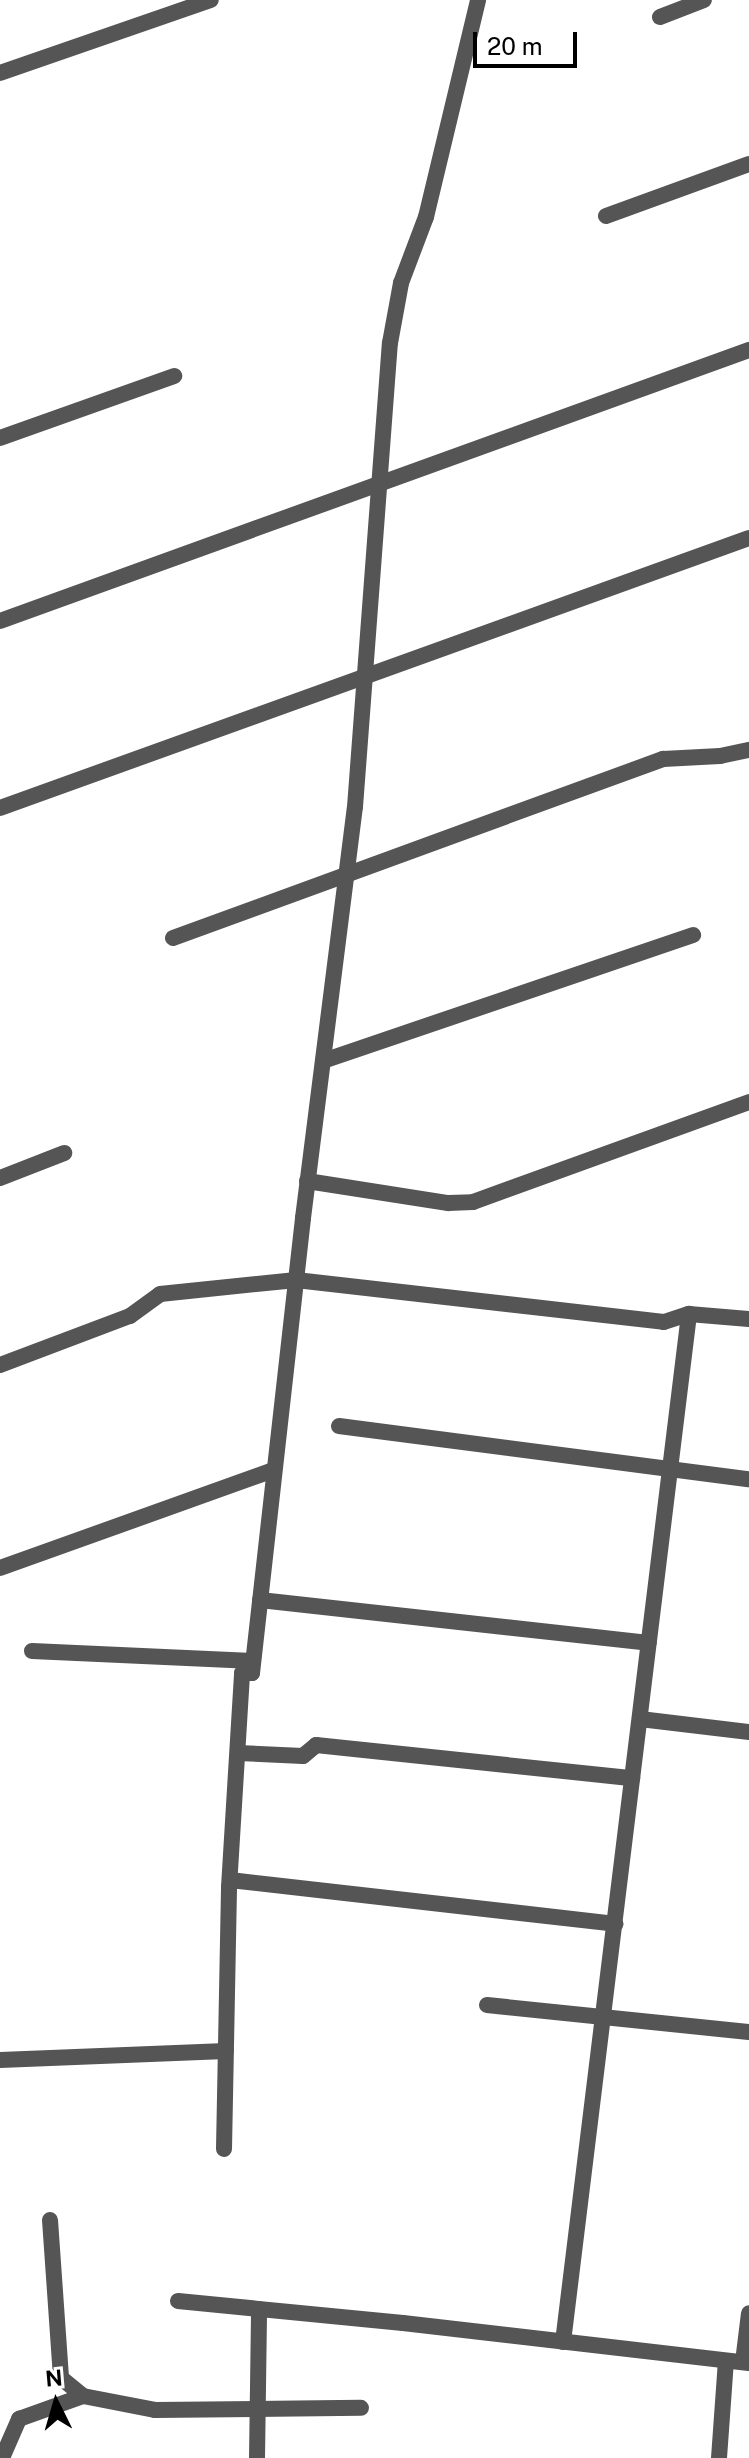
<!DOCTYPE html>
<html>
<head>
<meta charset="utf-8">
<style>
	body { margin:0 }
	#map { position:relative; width:749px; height:2458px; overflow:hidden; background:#fff; font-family:"Public Sans",sans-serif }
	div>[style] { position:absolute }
	.street>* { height:16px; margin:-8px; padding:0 8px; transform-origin:8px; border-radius:8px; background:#555 }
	span { translate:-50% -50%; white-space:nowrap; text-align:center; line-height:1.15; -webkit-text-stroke:6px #fff; paint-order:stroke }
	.north { position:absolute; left:16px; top:2362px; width:80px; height:80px; -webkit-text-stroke:6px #fff; paint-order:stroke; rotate:355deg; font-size:22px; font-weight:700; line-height:32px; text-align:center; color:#000 }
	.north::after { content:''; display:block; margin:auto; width:28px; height:36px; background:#000; clip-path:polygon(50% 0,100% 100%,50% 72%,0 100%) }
	.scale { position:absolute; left:473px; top:32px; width:104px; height:36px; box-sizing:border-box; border:4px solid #000; border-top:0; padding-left:10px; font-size:24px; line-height:28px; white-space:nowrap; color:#000; -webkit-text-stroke:6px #fff; paint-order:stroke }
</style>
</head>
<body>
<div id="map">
	<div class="street">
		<i style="left:660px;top:17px;width:47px;rotate:-21.1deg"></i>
		<i style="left:0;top:73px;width:223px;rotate:-19.1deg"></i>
		<i style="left:606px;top:216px;width:152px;rotate:-20deg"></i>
		<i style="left:0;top:438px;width:185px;rotate:-19.6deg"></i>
		<i style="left:0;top:621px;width:797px;rotate:-19.89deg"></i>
		<i style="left:0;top:808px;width:796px;rotate:-19.82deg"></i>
		<i style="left:173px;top:938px;width:522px;rotate:-20.07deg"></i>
		<i style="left:663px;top:759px;width:57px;rotate:-3deg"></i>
		<i style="left:720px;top:756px;width:30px;rotate:-12deg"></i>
		<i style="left:323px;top:1061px;width:391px;rotate:-18.8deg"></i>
		<i style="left:0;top:1178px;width:69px;rotate:-21.3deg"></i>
		<i style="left:307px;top:1181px;width:143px;rotate:8.9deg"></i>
		<i style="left:448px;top:1203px;width:25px;rotate:-2deg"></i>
		<i style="left:473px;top:1202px;width:294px;rotate:-19.9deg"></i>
		<i style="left:0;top:1365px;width:139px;rotate:-20.7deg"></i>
		<i style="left:130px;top:1316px;width:37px;rotate:-36deg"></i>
		<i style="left:160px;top:1294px;width:137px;rotate:-5.9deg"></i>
		<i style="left:296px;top:1280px;width:370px;rotate:6.5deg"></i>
		<i style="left:664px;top:1322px;width:26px;rotate:-18deg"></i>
		<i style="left:689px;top:1314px;width:60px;rotate:4.8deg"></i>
		<i style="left:339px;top:1426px;width:413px;rotate:7.4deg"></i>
		<i style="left:0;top:1568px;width:291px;rotate:-19.7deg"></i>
		<i style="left:260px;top:1600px;width:391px;rotate:6.3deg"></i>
		<i style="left:32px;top:1651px;width:221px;rotate:2.6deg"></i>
		<i style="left:640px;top:1719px;width:110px;rotate:6.8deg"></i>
		<i style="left:238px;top:1753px;width:65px;rotate:2.6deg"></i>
		<i style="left:303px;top:1756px;width:17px;rotate:-40deg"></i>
		<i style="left:316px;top:1745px;width:318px;rotate:6deg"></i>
		<i style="left:230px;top:1880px;width:388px;rotate:6.5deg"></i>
		<i style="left:487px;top:2005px;width:263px;rotate:5.9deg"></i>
		<i style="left:0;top:2060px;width:226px;rotate:-2.3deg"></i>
		<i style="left:224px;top:2149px;width:262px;rotate:-88.9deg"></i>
		<i style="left:229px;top:1887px;width:214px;rotate:-86.5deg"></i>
		<i style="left:242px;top:1673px;width:10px"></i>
		<i style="left:252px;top:1673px;width:458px;rotate:-83.6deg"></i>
		<i style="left:303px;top:1218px;width:414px;rotate:-82.8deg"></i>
		<i style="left:355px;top:807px;width:465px;rotate:-85.7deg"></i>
		<i style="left:390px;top:343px;width:61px;rotate:-79.6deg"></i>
		<i style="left:401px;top:283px;width:71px;rotate:-69.3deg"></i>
		<i style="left:426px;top:217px;width:223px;rotate:-76.5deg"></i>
		<i style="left:50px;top:2220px;width:158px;rotate:86deg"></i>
		<i style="left:61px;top:2378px;width:28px;rotate:39deg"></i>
		<i style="left:83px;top:2396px;width:73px;rotate:11deg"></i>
		<i style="left:155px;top:2410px;width:206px;rotate:-0.6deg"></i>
		<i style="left:178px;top:2301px;width:226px;rotate:5.6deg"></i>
		<i style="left:403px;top:2323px;width:348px;rotate:6.6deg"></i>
		<i style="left:563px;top:2342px;width:1036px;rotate:-83.01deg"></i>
		<i style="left:743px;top:2362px;width:49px;rotate:-83deg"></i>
		<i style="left:2px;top:2458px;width:43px;rotate:-66.4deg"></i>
		<i style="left:19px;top:2419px;width:68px;rotate:-19.8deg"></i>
		<i style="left:257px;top:2458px;width:149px;rotate:-89.2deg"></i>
		<i style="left:719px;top:2458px;width:97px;rotate:-85.9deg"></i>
	</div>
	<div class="north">N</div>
	<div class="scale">20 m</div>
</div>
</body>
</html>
